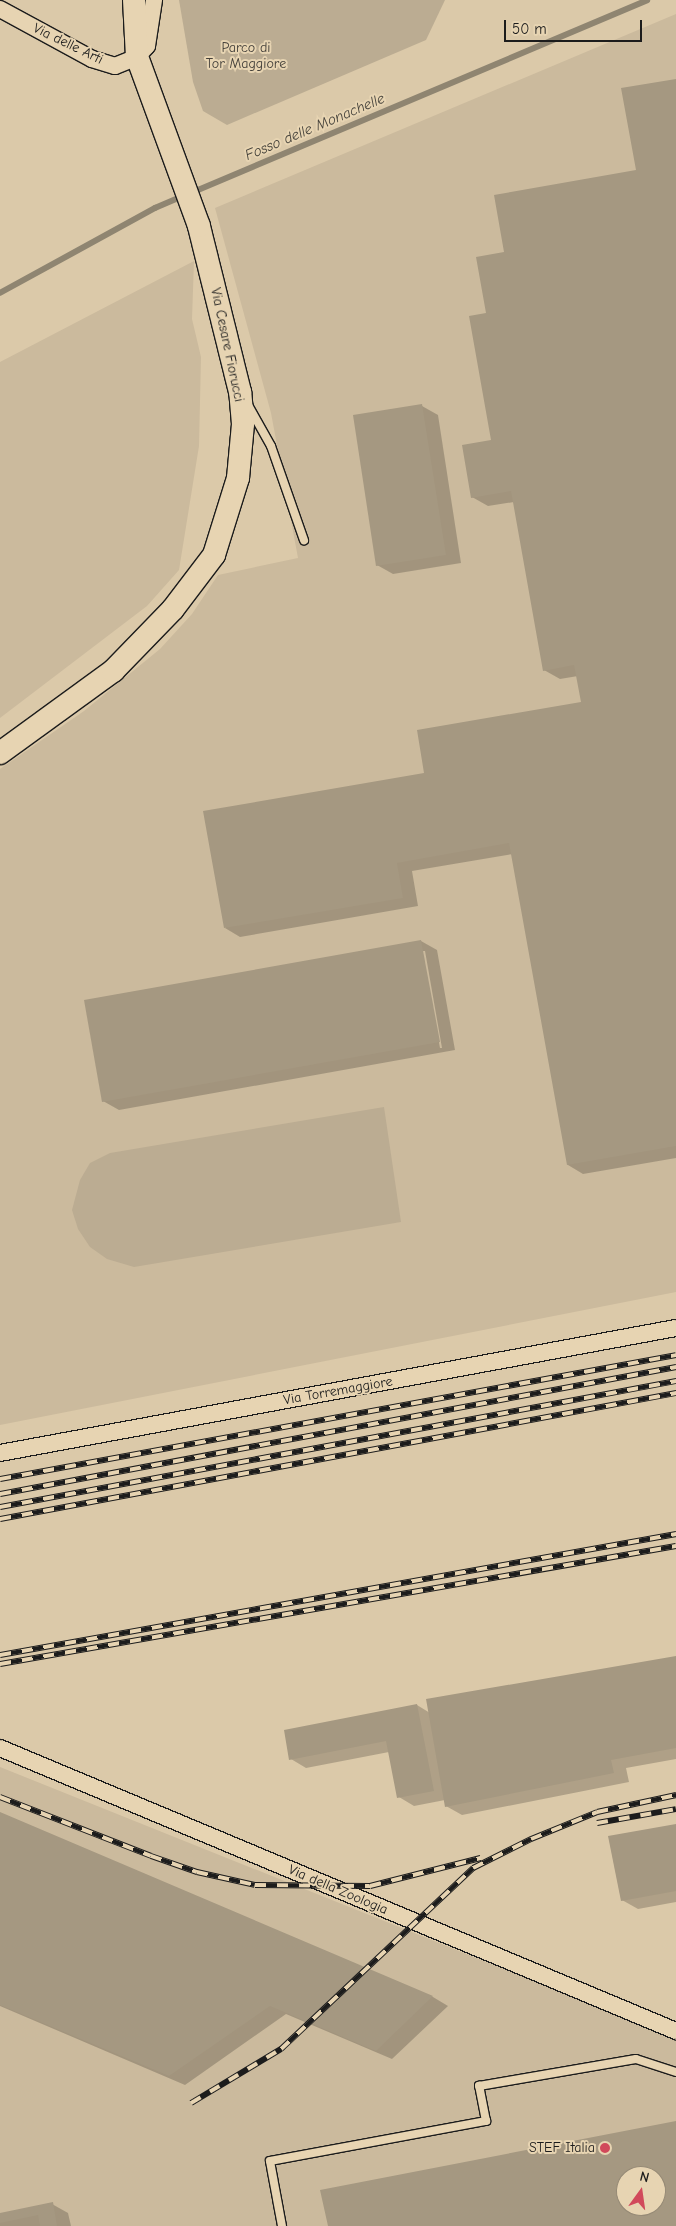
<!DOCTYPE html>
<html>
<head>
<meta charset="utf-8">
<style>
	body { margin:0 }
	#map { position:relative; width:676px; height:2226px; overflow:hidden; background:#dbc9a9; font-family:"Comic Neue",sans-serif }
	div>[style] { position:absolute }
	.built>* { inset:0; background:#cbba9d }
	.green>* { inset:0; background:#bbac92 }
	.shadow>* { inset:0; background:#0003 }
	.stream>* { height:5.5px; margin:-2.75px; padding:0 2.75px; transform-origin:2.75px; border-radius:2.75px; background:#8f8571 }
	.building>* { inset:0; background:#a59881 }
	.roads { filter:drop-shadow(1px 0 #1c1c1c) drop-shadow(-1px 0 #1c1c1c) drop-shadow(0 1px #1c1c1c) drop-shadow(0 -1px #1c1c1c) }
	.lane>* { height:8px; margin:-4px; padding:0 4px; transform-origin:4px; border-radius:4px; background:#e7d4b2 }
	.street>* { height:16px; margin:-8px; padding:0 8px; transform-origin:8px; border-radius:8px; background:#e7d4b2 }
	.secondary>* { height:22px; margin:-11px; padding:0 11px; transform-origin:11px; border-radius:11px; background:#e7d4b2 }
	.rail>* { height:5.5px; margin-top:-2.75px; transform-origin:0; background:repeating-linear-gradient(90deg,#e7d4b2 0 11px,#1c1c1c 0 22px); box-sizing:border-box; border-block:1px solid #1c1c1c }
	.dots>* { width:14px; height:14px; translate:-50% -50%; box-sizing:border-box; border:2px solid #e7d4b2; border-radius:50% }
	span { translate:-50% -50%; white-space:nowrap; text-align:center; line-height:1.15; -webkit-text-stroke:4px #e7d4b2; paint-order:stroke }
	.street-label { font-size:14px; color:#1c1c1c }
	.park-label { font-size:14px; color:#44403a }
	.poi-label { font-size:14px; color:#1c1c1c }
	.right { translate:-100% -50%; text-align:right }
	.water-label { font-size:15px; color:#44413a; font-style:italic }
	.north { position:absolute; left:616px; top:2166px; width:50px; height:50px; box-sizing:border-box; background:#e7d4b2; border:1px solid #968a76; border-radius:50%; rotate:14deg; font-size:14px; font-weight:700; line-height:20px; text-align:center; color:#1c1c1c }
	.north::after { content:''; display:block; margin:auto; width:18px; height:22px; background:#d1495b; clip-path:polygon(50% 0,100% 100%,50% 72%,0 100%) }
	.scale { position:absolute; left:504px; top:20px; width:138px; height:22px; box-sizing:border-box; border:2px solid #1c1c1c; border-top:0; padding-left:6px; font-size:15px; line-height:18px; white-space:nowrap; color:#1c1c1c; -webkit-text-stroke:4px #e7d4b2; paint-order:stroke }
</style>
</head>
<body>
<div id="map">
	<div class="built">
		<i style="clip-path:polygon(676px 14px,676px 1292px,0 1425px,0 769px,84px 711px,160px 649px,192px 614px,218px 575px,298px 558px,271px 413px,215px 208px)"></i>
		<i style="clip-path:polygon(194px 261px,192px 319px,201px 357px,199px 446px,179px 570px,147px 606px,0 718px,0 362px)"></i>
		<i style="clip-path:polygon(evenodd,0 1767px,676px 2038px,676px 2226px,0 2226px,0 1767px,626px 2176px,656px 2176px,656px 2206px,626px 2206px,626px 2176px)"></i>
	</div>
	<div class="green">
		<i style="clip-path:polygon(179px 0,445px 0,426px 40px,227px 125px,203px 111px,193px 82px)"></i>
		<i style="clip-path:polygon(384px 1107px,401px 1222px,134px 1267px,107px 1259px,90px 1247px,78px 1229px,72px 1210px,80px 1180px,90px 1163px,110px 1153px)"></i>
	</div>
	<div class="shadow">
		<i style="clip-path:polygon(676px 80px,676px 1158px,583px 1174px,568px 1165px,513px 854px,412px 871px,418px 906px,240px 937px,225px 928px,426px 774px,582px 703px,578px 676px,560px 679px,544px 670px,514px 502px,488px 506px,472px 497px,493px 441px,487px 314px,505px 253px,637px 172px)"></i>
		<i style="clip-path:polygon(422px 406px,438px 415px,461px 563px,393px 574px,377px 565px)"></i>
		<i style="clip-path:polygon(evenodd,421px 941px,437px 950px,455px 1050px,119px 1110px,103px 1101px,85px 1001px,421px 941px,422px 951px,425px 951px,442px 1048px,440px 1048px,422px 951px)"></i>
		<i style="clip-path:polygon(676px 1657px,676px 1759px,626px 1768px,629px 1782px,462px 1815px,446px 1806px,445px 1800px,414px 1806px,399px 1797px,389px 1752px,306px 1768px,291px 1759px,417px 1705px,430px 1713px)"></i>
		<i style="clip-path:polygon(0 1813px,433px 1997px,448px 2006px,392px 2059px,286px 2014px,185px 2085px,0 2006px)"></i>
		<i style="clip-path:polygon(676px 1826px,676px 1902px,638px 1909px,622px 1900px)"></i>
		<i style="clip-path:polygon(52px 2204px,68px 2213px,71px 2226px,0 2226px,0 2214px)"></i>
	</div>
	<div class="stream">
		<i style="left:191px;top:193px;width:495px;rotate:-22.9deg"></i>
		<i style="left:0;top:293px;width:177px;rotate:-28.7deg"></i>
		<i style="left:155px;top:208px;width:30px;rotate:-23deg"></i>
	</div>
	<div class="building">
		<i style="clip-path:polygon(676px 79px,676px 1146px,567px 1165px,509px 843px,397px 863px,403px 898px,224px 928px,203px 811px,424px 773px,417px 730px,581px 702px,574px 665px,543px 671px,511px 491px,471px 498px,462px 445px,491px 440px,469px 316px,486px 313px,476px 257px,504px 252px,494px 195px,636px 170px,621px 88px)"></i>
		<i style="clip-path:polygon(422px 404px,446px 555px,376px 566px,353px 415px)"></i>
		<i style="clip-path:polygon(421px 940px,440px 1042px,102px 1102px,84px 1000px)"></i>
		<i style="clip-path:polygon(676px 1656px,676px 1748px,611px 1760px,614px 1773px,445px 1807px,426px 1699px)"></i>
		<i style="clip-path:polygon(417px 1704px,434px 1791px,397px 1798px,386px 1741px,289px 1760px,284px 1730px)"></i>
		<i style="clip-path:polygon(0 1812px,433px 1996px,376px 2051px,270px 2006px,169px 2076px,0 2005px)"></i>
		<i style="clip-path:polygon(676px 1824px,676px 1891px,621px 1901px,608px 1836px)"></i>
		<i style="clip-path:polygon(evenodd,676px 2121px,676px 2226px,328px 2226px,320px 2190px,676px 2121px,626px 2176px,656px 2176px,656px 2206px,626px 2206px,626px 2176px)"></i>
		<i style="clip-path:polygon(53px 2202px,57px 2226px,40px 2226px,38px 2215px,0 2223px,0 2213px)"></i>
	</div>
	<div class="roads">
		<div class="lane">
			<i style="left:248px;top:405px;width:47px;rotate:60.7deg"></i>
			<i style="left:271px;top:446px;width:100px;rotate:70.7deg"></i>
			<i style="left:282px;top:2226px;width:66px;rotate:-100.5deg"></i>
			<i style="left:270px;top:2161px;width:220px;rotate:-10.5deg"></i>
			<i style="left:486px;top:2121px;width:36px;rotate:-101deg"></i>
			<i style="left:479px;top:2086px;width:159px;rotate:-9.8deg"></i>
			<i style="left:636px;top:2059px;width:42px;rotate:18deg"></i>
		</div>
		<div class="street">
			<i style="left:0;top:9px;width:105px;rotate:28.5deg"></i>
			<i style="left:92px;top:59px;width:24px;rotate:17deg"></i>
			<i style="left:115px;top:66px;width:24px;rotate:-22deg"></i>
			<i style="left:137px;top:57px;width:15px;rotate:-48deg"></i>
			<i style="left:147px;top:46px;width:47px;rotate:-81.3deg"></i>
			<i style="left:0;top:1453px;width:687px;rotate:-10.48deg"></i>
			<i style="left:0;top:1748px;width:733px;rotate:22.72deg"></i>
		</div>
		<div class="secondary">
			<i style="left:0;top:753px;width:140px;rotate:-36deg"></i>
			<i style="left:113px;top:671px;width:86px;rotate:-45.9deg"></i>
			<i style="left:173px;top:609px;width:68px;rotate:-52.8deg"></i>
			<i style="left:214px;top:555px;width:81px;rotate:-72.7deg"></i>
			<i style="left:238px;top:478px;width:54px;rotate:-84.7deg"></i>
			<i style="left:243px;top:424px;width:32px;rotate:-95deg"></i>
			<i style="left:240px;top:392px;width:171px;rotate:-103.9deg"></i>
			<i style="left:199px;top:226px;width:180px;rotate:-110.1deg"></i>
			<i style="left:137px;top:57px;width:57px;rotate:-93deg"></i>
		</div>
	</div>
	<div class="rail">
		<i style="left:0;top:1479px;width:687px;rotate:-10.39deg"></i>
		<i style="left:0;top:1494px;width:688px;rotate:-10.64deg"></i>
		<i style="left:0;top:1507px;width:688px;rotate:-10.56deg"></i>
		<i style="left:0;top:1519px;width:688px;rotate:-10.56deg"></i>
		<i style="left:0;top:1655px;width:687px;rotate:-10.15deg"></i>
		<i style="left:0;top:1664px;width:686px;rotate:-9.9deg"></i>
		<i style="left:0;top:1797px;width:162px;rotate:21.3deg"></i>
		<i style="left:151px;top:1856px;width:49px;rotate:19.2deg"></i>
		<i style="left:197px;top:1872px;width:59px;rotate:12.6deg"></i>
		<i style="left:255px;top:1885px;width:115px;rotate:0.5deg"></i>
		<i style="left:370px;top:1886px;width:114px;rotate:-14.2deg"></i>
		<i style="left:597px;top:1823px;width:80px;rotate:-10deg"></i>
		<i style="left:191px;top:2103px;width:105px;rotate:-31deg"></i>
		<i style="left:281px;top:2049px;width:264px;rotate:-43.3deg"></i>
		<i style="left:473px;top:1868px;width:65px;rotate:-26.6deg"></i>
		<i style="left:531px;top:1839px;width:71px;rotate:-22.2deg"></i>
		<i style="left:597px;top:1812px;width:81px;rotate:-12.1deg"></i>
	</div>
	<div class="dots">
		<i style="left:605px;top:2148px;background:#d1495b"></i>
	</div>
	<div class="street-label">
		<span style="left:68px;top:44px;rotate:26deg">Via delle Arti</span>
		<span style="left:227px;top:345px;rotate:78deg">Via Cesare Fiorucci</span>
		<span style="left:338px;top:1391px;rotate:-10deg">Via Torremaggiore</span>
		<span style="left:338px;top:1890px;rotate:23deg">Via della Zoologia</span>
	</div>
	<div class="park-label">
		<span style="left:246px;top:56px">Parco di<br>Tor Maggiore</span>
	</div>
	<div class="poi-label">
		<span class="right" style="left:595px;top:2148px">STEF Italia</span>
	</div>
	<div class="water-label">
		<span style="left:315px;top:127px;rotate:-23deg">Fosso delle Monachelle</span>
	</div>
	<div class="north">N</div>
	<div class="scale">50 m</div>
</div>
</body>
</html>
